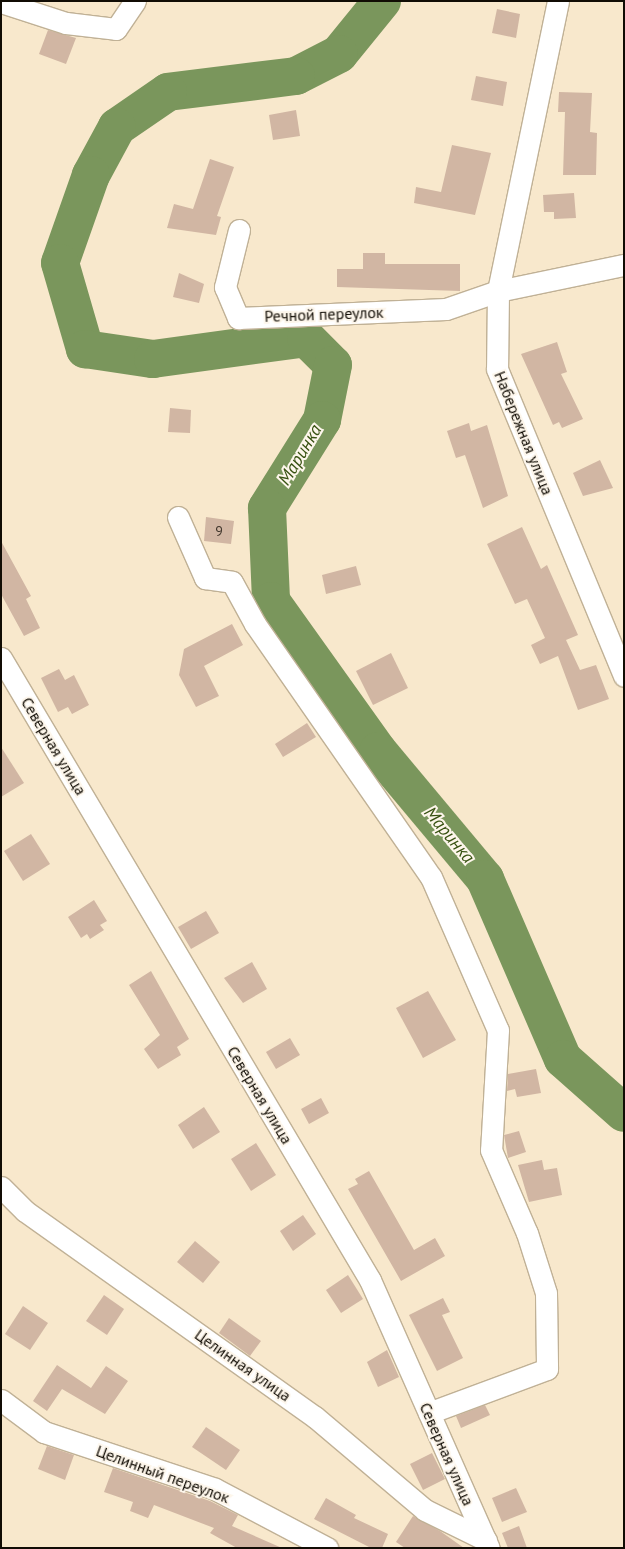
<!DOCTYPE html>
<html>
<head>
<meta charset="utf-8">
<style>
	body { margin:0 }
	#map { position:relative; width:625px; height:1549px; overflow:hidden; background:#f8e8cc; font-family:"PT Sans",sans-serif }
	div>[style] { position:absolute }
	.river>* { height:38px; margin:-19px; padding:0 19px; transform-origin:19px; border-radius:19px; background:#7a965c }
	.building>* { inset:0; background:#d1b6a3 }
	.roads { filter:drop-shadow(1px 0 #c0b196) drop-shadow(-1px 0 #c0b196) drop-shadow(0 1px #c0b196) drop-shadow(0 -1px #c0b196) }
	.minor>* { height:21px; margin:-10.5px; padding:0 10.5px; transform-origin:10.5px; border-radius:10.5px; background:#fff }
	span { translate:-50% -50%; white-space:nowrap; text-align:center; line-height:1.15; -webkit-text-stroke:4px #fdf6eb; paint-order:stroke }
	.number-label { font-size:14px; color:#41362c }
	.number-label span { -webkit-text-stroke-width:0 }
	.street-label { font-size:16px; color:#110c04 }
	.water-label { font-size:18px; color:#385212; font-style:italic }
	.frame { position:absolute; inset:0; border:2px solid #110c04; pointer-events:none }
</style>
</head>
<body>
<div id="map">
	<div class="river">
		<i style="left:382px;top:1px;width:68px;rotate:129.1deg"></i>
		<i style="left:339px;top:54px;width:48px;rotate:152.9deg"></i>
		<i style="left:296px;top:76px;width:129px;rotate:172.9deg"></i>
		<i style="left:168px;top:92px;width:62px;rotate:145.5deg"></i>
		<i style="left:117px;top:127px;width:55px;rotate:118.4deg"></i>
		<i style="left:91px;top:175px;width:93px;rotate:109.4deg"></i>
		<i style="left:60px;top:263px;width:90px;rotate:73.8deg"></i>
		<i style="left:85px;top:349px;width:69px;rotate:8.4deg"></i>
		<i style="left:153px;top:359px;width:154px;rotate:-7.8deg"></i>
		<i style="left:306px;top:338px;width:38px;rotate:45deg"></i>
		<i style="left:333px;top:365px;width:56px;rotate:101.3deg"></i>
		<i style="left:322px;top:420px;width:104px;rotate:122deg"></i>
		<i style="left:267px;top:508px;width:93px;rotate:87.5deg"></i>
		<i style="left:271px;top:601px;width:184px;rotate:54.5deg"></i>
		<i style="left:378px;top:751px;width:167px;rotate:50.1deg"></i>
		<i style="left:485px;top:879px;width:196px;rotate:66.6deg"></i>
		<i style="left:563px;top:1059px;width:81px;rotate:41.5deg"></i>
	</div>
	<div class="building">
		<i style="clip-path:polygon(497px 9px,520px 14px,516px 38px,492px 33px)"></i>
		<i style="clip-path:polygon(48px 30px,76px 38px,66px 64px,39px 54px)"></i>
		<i style="clip-path:polygon(476px 76px,507px 82px,503px 106px,471px 100px)"></i>
		<i style="clip-path:polygon(559px 92px,592px 93px,590px 132px,597px 133px,596px 175px,563px 175px,565px 112px,558px 112px)"></i>
		<i style="clip-path:polygon(296px 110px,300px 136px,273px 140px,269px 115px)"></i>
		<i style="clip-path:polygon(452px 145px,491px 153px,475px 215px,414px 203px,416px 187px,441px 192px)"></i>
		<i style="clip-path:polygon(210px 159px,234px 167px,217px 216px,221px 217px,216px 235px,167px 228px,174px 204px,193px 209px)"></i>
		<i style="clip-path:polygon(574px 193px,576px 218px,554px 219px,554px 212px,544px 212px,543px 195px)"></i>
		<i style="clip-path:polygon(363px 253px,385px 253px,385px 264px,460px 264px,460px 291px,337px 287px,337px 269px,363px 269px)"></i>
		<i style="clip-path:polygon(179px 273px,204px 284px,199px 303px,173px 297px)"></i>
		<i style="clip-path:polygon(557px 342px,567px 372px,561px 374px,583px 419px,562px 428px,559px 422px,553px 425px,521px 354px)"></i>
		<i style="clip-path:polygon(170px 408px,191px 410px,190px 433px,168px 432px)"></i>
		<i style="clip-path:polygon(469px 423px,471px 431px,487px 425px,508px 496px,483px 508px,465px 455px,456px 458px,447px 431px)"></i>
		<i style="clip-path:polygon(600px 460px,613px 488px,583px 496px,573px 473px)"></i>
		<i style="clip-path:polygon(206px 517px,234px 521px,231px 544px,204px 541px)"></i>
		<i style="clip-path:polygon(522px 527px,541px 569px,547px 565px,578px 635px,566px 640px,580px 670px,596px 665px,609px 699px,578px 710px,558px 656px,540px 664px,531px 645px,545px 638px,527px 599px,515px 604px,487px 544px)"></i>
		<i style="clip-path:polygon(1px 541px,31px 596px,26px 599px,40px 628px,24px 636px,1px 594px)"></i>
		<i style="clip-path:polygon(356px 566px,361px 585px,326px 594px,322px 575px)"></i>
		<i style="clip-path:polygon(232px 624px,243px 645px,204px 666px,219px 696px,196px 707px,179px 675px,184px 649px)"></i>
		<i style="clip-path:polygon(391px 653px,408px 688px,373px 705px,356px 671px)"></i>
		<i style="clip-path:polygon(59px 669px,65px 680px,74px 675px,89px 705px,72px 714px,68px 707px,58px 712px,41px 678px)"></i>
		<i style="clip-path:polygon(307px 723px,316px 737px,283px 757px,275px 744px)"></i>
		<i style="clip-path:polygon(1px 747px,24px 783px,1px 797px)"></i>
		<i style="clip-path:polygon(31px 834px,50px 864px,23px 881px,4px 851px)"></i>
		<i style="clip-path:polygon(94px 900px,107px 921px,100px 925px,104px 930px,90px 939px,87px 934px,81px 938px,68px 917px)"></i>
		<i style="clip-path:polygon(206px 911px,219px 933px,191px 949px,178px 927px)"></i>
		<i style="clip-path:polygon(252px 962px,267px 989px,243px 1003px,224px 978px)"></i>
		<i style="clip-path:polygon(151px 971px,189px 1039px,177px 1047px,181px 1055px,158px 1069px,144px 1049px,160px 1035px,129px 985px)"></i>
		<i style="clip-path:polygon(428px 991px,456px 1040px,423px 1058px,396px 1008px)"></i>
		<i style="clip-path:polygon(290px 1038px,300px 1055px,276px 1069px,266px 1052px)"></i>
		<i style="clip-path:polygon(536px 1069px,541px 1093px,517px 1097px,515px 1089px,507px 1091px,508px 1074px)"></i>
		<i style="clip-path:polygon(321px 1098px,329px 1113px,309px 1124px,301px 1109px)"></i>
		<i style="clip-path:polygon(204px 1107px,220px 1132px,193px 1149px,178px 1125px)"></i>
		<i style="clip-path:polygon(519px 1131px,526px 1152px,508px 1158px,504px 1135px)"></i>
		<i style="clip-path:polygon(256px 1143px,276px 1175px,251px 1191px,231px 1159px)"></i>
		<i style="clip-path:polygon(542px 1160px,544px 1170px,557px 1168px,562px 1195px,529px 1202px,518px 1165px)"></i>
		<i style="clip-path:polygon(369px 1171px,414px 1250px,435px 1238px,445px 1256px,401px 1281px,348px 1189px,358px 1184px,355px 1179px)"></i>
		<i style="clip-path:polygon(303px 1215px,316px 1234px,293px 1251px,280px 1231px)"></i>
		<i style="clip-path:polygon(195px 1241px,220px 1262px,203px 1283px,177px 1262px)"></i>
		<i style="clip-path:polygon(348px 1275px,363px 1299px,341px 1313px,326px 1290px)"></i>
		<i style="clip-path:polygon(104px 1295px,124px 1309px,107px 1335px,86px 1321px)"></i>
		<i style="clip-path:polygon(443px 1298px,450px 1312px,442px 1315px,463px 1358px,437px 1371px,409px 1315px)"></i>
		<i style="clip-path:polygon(23px 1306px,48px 1323px,30px 1350px,5px 1334px)"></i>
		<i style="clip-path:polygon(229px 1318px,261px 1341px,250px 1356px,219px 1333px)"></i>
		<i style="clip-path:polygon(387px 1350px,399px 1377px,378px 1387px,367px 1362px)"></i>
		<i style="clip-path:polygon(57px 1365px,91px 1388px,106px 1366px,128px 1381px,105px 1414px,62px 1389px,47px 1411px,33px 1401px)"></i>
		<i style="clip-path:polygon(485px 1405px,490px 1415px,461px 1428px,456px 1416px)"></i>
		<i style="clip-path:polygon(206px 1427px,240px 1450px,226px 1470px,192px 1447px)"></i>
		<i style="clip-path:polygon(47px 1446px,74px 1455px,65px 1480px,38px 1469px)"></i>
		<i style="clip-path:polygon(432px 1453px,445px 1479px,423px 1490px,410px 1464px)"></i>
		<i style="clip-path:polygon(113px 1468px,210px 1501px,238px 1515px,232px 1526px,282px 1548px,237px 1548px,210px 1533px,214px 1528px,154px 1505px,148px 1518px,130px 1511px,133px 1502px,104px 1492px)"></i>
		<i style="clip-path:polygon(516px 1488px,527px 1512px,502px 1522px,492px 1498px)"></i>
		<i style="clip-path:polygon(326px 1498px,356px 1515px,354px 1518px,388px 1534px,382px 1548px,371px 1548px,314px 1519px)"></i>
		<i style="clip-path:polygon(413px 1516px,440px 1531px,464px 1548px,405px 1548px,396px 1542px)"></i>
		<i style="clip-path:polygon(519px 1526px,527px 1548px,508px 1548px,502px 1533px)"></i>
	</div>
	<div class="roads">
		<div class="minor">
			<i style="left:558px;top:1px;width:296px;rotate:101.7deg"></i>
			<i style="left:498px;top:291px;width:78px;rotate:90.7deg"></i>
			<i style="left:497px;top:369px;width:332px;rotate:67.5deg"></i>
			<i style="left:1px;top:2px;width:68px;rotate:17.9deg"></i>
			<i style="left:66px;top:23px;width:50px;rotate:6.8deg"></i>
			<i style="left:116px;top:29px;width:34px;rotate:-56deg"></i>
			<i style="left:239px;top:230px;width:59px;rotate:103.8deg"></i>
			<i style="left:225px;top:287px;width:34px;rotate:67deg"></i>
			<i style="left:238px;top:318px;width:208px;rotate:-2.5deg"></i>
			<i style="left:446px;top:309px;width:55px;rotate:-19.1deg"></i>
			<i style="left:498px;top:291px;width:129px;rotate:-11.7deg"></i>
			<i style="left:178px;top:517px;width:67px;rotate:66.1deg"></i>
			<i style="left:205px;top:578px;width:27px;rotate:8deg"></i>
			<i style="left:232px;top:582px;width:48px;rotate:61.3deg"></i>
			<i style="left:255px;top:624px;width:308px;rotate:55.2deg"></i>
			<i style="left:431px;top:877px;width:167px;rotate:66.4deg"></i>
			<i style="left:498px;top:1030px;width:120px;rotate:93.3deg"></i>
			<i style="left:491px;top:1150px;width:90px;rotate:66.6deg"></i>
			<i style="left:527px;top:1233px;width:63px;rotate:72.4deg"></i>
			<i style="left:546px;top:1293px;width:76px;rotate:89.2deg"></i>
			<i style="left:547px;top:1369px;width:126px;rotate:159.6deg"></i>
			<i style="left:1px;top:658px;width:723px;rotate:59.32deg"></i>
			<i style="left:370px;top:1280px;width:293px;rotate:66.1deg"></i>
			<i style="left:1px;top:1187px;width:34px;rotate:45deg"></i>
			<i style="left:25px;top:1211px;width:356px;rotate:35.4deg"></i>
			<i style="left:315px;top:1417px;width:144px;rotate:40.2deg"></i>
			<i style="left:425px;top:1510px;width:68px;rotate:26.2deg"></i>
			<i style="left:1px;top:1400px;width:54px;rotate:36.7deg"></i>
			<i style="left:44px;top:1432px;width:180px;rotate:18.4deg"></i>
			<i style="left:215px;top:1489px;width:127px;rotate:27.8deg"></i>
		</div>
	</div>
	<div class="number-label">
		<span style="left:219px;top:531px">9</span>
	</div>
	<div class="street-label">
		<span style="left:324px;top:314px;rotate:-2deg">Речной переулок</span>
		<span style="left:524px;top:433px;rotate:68deg">Набережная улица</span>
		<span style="left:54px;top:746px;rotate:59deg">Северная улица</span>
		<span style="left:260px;top:1095px;rotate:59deg">Северная улица</span>
		<span style="left:243px;top:1365px;rotate:35deg">Целинная улица</span>
		<span style="left:447px;top:1454px;rotate:66deg">Северная улица</span>
		<span style="left:163px;top:1474px;rotate:20deg">Целинный переулок</span>
	</div>
	<div class="water-label">
		<span style="left:300px;top:455px;rotate:-59deg">Маринка</span>
		<span style="left:449px;top:835px;rotate:50deg">Маринка</span>
	</div>
	<div class="frame"></div>
</div>
</body>
</html>
